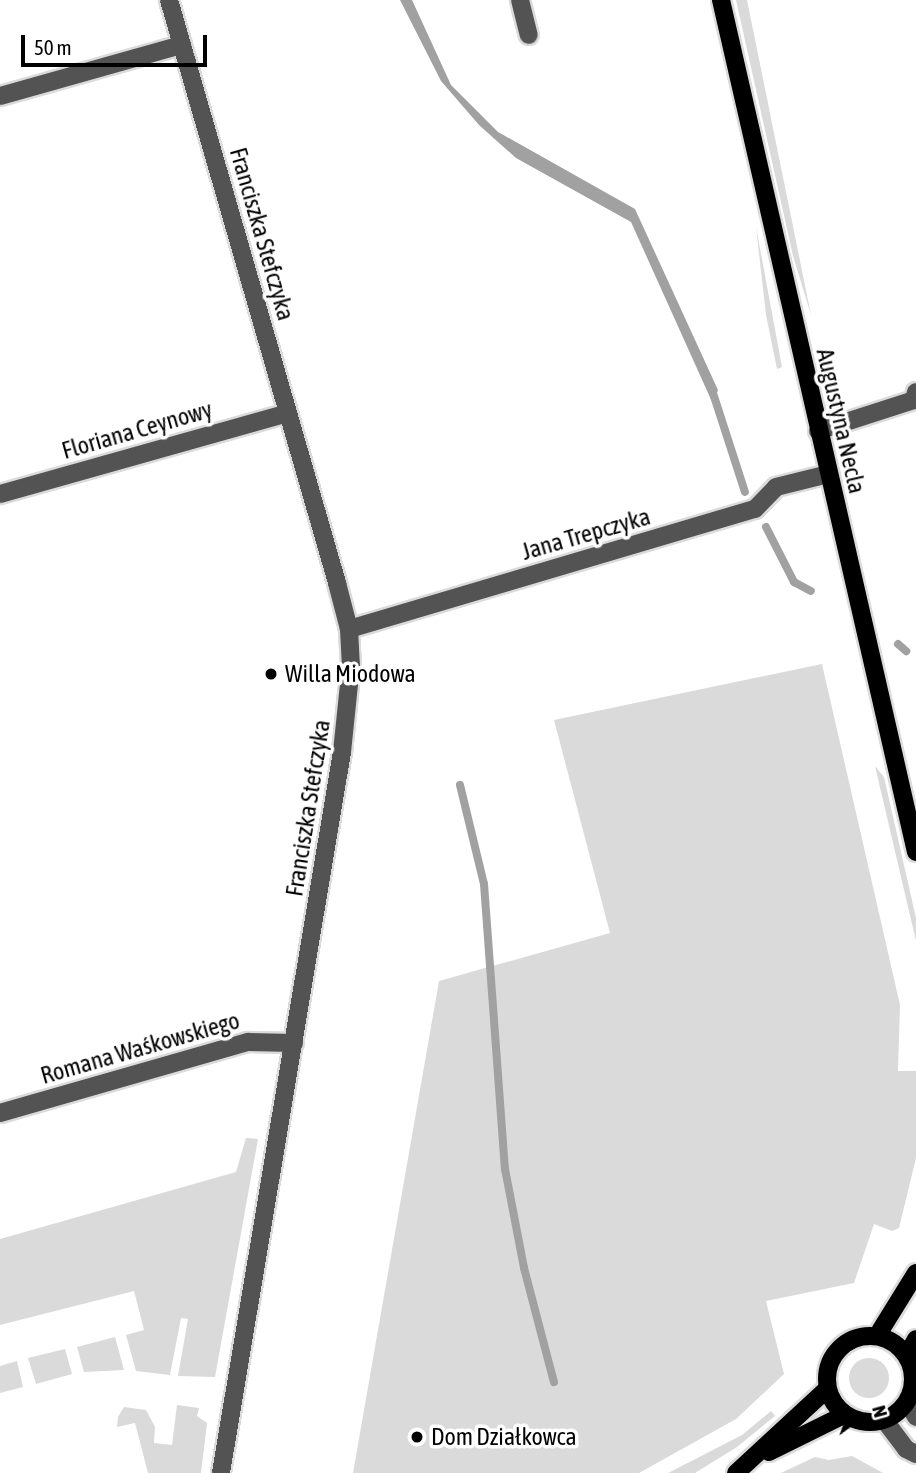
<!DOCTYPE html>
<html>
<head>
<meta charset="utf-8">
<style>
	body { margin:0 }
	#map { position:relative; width:916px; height:1473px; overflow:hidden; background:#fff; font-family:"Asap Condensed",sans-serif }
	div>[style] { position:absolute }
	.green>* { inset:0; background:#dadada }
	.round { border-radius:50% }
	.water>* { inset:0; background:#a1a1a1 }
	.stream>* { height:8px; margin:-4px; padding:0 4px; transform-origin:4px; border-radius:4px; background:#a1a1a1 }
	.roads { filter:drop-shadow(2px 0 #dbdbdb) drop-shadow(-2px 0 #dbdbdb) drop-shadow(0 2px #dbdbdb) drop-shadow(0 -2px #dbdbdb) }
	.minor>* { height:18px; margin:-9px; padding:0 9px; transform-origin:9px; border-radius:9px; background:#535353 }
	.major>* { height:18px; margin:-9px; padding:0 9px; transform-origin:9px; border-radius:9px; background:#000 }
	.major>.ring { margin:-9px; padding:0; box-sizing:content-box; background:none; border:18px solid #000; border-radius:50% }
	.dots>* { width:19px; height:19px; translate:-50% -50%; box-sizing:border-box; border:4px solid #fff; border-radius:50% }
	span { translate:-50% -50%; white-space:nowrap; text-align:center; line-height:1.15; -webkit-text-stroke:7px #fff; paint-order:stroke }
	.street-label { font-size:24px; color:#000 }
	.poi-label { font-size:24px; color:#000 }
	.left { translate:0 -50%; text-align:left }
	.north { position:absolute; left:825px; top:1382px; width:70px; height:70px; -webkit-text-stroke:5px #fff; paint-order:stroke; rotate:74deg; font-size:19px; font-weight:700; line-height:28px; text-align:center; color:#000 }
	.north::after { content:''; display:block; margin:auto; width:24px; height:32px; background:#000; clip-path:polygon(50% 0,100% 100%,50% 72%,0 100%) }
	.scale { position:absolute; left:21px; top:35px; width:186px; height:32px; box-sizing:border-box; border:4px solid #000; border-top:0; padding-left:9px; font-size:21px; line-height:24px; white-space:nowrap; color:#000; -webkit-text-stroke:5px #fff; paint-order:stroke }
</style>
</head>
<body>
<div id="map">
	<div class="green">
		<i style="clip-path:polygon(736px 0,747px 0,811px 315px,793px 256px)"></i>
		<i style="clip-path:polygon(756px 227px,782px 367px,777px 369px,766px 315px)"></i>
		<i style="clip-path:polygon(822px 664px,900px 1005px,898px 1071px,916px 1071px,916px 1158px,899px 1228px,892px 1231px,874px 1224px,854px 1283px,766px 1301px,784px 1374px,736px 1419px,639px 1473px,353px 1473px,439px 981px,610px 933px,554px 720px)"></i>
		<i style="clip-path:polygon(875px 766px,884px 777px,916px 918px,916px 941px)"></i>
		<i style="clip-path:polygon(246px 1138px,258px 1139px,215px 1377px,178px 1376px,188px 1319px,181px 1318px,170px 1375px,136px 1371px,126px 1335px,144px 1330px,134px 1291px,0 1325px,0 1239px,236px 1172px)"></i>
		<i style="clip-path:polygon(115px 1337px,124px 1370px,84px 1372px,77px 1347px)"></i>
		<i style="clip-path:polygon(65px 1349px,72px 1374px,36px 1384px,28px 1358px)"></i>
		<i class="round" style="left:849px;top:1358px;width:40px;height:40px"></i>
		<i style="clip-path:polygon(17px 1361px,23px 1387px,0 1393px,0 1366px)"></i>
		<i style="clip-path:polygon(177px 1405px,199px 1408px,197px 1416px,207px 1423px,201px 1473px,148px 1473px,135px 1423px,117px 1427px,118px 1417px,124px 1407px,146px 1410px,155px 1427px,154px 1443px,172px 1445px)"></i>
		<i style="clip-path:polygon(771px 1411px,775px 1416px,737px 1447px,695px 1473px,668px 1473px,742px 1435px)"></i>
		<i style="clip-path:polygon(852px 1456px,883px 1473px,781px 1473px,815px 1457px,829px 1460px)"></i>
	</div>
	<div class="water">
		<i style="clip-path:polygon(400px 0,412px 0,451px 85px,498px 132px,635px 209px,718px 390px,713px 404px,631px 222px,516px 158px,479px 125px,441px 81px)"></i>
	</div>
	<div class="stream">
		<i style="left:712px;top:390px;width:107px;rotate:72.1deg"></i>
		<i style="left:766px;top:527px;width:62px;rotate:63deg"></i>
		<i style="left:794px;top:582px;width:19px;rotate:28deg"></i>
		<i style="left:898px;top:644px;width:11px;rotate:41deg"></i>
		<i style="left:460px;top:785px;width:102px;rotate:76.4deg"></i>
		<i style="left:484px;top:884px;width:286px;rotate:85.8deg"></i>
		<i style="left:505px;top:1169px;width:101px;rotate:79.1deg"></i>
		<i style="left:524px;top:1268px;width:118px;rotate:75.3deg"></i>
	</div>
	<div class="roads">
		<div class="minor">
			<i style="left:169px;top:0;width:607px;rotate:73.92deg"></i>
			<i style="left:337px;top:583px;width:48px;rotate:75.4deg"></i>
			<i style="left:349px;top:629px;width:36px;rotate:87deg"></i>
			<i style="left:351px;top:665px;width:87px;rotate:95.9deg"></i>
			<i style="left:342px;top:752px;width:731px;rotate:99.53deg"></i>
			<i style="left:520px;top:0;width:36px;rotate:76deg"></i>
			<i style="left:0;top:96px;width:189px;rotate:-15.7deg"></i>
			<i style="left:818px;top:431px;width:101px;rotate:-17.9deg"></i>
			<i style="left:914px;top:400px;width:8px;rotate:-76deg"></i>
			<i style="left:0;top:494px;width:299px;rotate:-15.7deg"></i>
			<i style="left:349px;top:629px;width:423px;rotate:-16.5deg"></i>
			<i style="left:755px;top:509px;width:30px;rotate:-46deg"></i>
			<i style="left:776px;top:487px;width:54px;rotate:-14deg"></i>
			<i style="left:0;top:1113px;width:258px;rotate:-16deg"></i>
			<i style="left:248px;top:1042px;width:46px;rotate:1.2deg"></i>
			<i style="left:908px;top:1403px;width:16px;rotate:60deg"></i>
			<i style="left:885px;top:1421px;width:35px;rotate:53deg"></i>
			<i style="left:906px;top:1449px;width:11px;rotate:27deg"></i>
		</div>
		<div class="major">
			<i style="left:721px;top:0;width:874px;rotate:77.11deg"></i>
			<i class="ring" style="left:827px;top:1336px;width:68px;height:68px"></i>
			<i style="left:877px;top:1336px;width:74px;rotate:-58.2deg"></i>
			<i style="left:907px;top:1356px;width:19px;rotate:-62deg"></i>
			<i style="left:769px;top:1452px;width:84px;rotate:-26.3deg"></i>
			<i style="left:736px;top:1473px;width:124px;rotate:-42.7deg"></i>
		</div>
	</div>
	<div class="dots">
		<i style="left:271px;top:674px;background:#000"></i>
		<i style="left:417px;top:1437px;background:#000"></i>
	</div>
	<div class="street-label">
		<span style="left:262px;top:234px;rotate:74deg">Franciszka Stefczyka</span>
		<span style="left:841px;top:421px;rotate:77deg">Augustyna Necla</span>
		<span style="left:137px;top:430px;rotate:-16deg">Floriana Ceynowy</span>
		<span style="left:586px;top:534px;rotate:-16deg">Jana Trepczyka</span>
		<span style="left:308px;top:808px;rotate:-81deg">Franciszka Stefczyka</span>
		<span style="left:140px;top:1048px;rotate:-16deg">Romana Waśkowskiego</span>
	</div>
	<div class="poi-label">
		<span class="left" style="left:285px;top:674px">Willa Miodowa</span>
		<span class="left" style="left:431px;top:1437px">Dom Działkowca</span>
	</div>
	<div class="north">N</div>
	<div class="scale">50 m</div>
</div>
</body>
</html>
